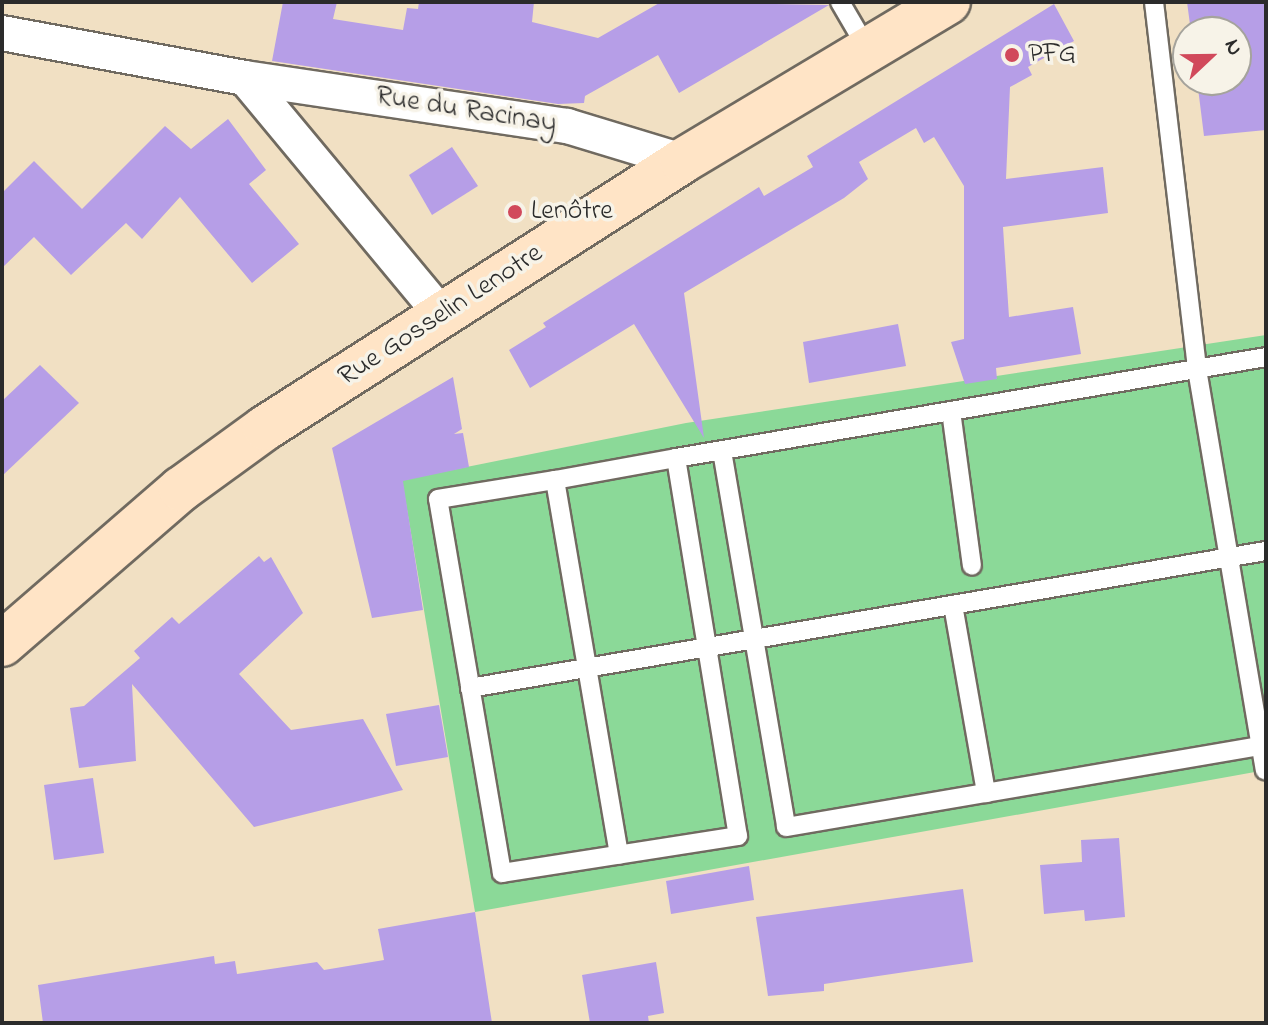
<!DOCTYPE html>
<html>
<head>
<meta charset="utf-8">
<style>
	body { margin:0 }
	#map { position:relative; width:1268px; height:1025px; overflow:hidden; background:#f1e0c3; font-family:"Indie Flower",sans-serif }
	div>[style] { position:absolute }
	.green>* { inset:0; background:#8bd998 }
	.building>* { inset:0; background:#b69ee7 }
	.roads { filter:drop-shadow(2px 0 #706a60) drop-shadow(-2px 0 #706a60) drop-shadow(0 2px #706a60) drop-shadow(0 -2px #706a60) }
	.lane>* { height:18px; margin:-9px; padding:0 9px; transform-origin:9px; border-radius:9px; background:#fff }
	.street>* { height:34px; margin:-17px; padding:0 17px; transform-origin:17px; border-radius:17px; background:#fff }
	.secondary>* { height:44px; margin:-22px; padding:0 22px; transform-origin:22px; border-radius:22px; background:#ffe4c6 }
	.dots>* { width:22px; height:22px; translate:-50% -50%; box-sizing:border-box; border:4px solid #f7f3e8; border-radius:50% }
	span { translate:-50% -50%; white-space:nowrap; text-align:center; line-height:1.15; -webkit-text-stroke:7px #f7f3e8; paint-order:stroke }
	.poi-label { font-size:28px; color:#2b2b2b }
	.left { translate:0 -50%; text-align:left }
	.street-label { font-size:28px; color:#2b2b2b }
	.frame { position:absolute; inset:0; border:4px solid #2b2b2b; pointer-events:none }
	.north { position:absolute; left:1172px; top:16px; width:80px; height:80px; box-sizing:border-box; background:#f7f3e8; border:2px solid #a5a39c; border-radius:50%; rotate:68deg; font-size:22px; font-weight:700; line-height:32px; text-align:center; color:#2b2b2b }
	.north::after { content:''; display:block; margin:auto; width:28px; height:36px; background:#d1495b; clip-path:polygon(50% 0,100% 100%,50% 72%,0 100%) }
</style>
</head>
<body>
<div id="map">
	<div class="green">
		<i style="clip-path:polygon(1266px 335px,1266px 770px,475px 912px,402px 480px,686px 423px)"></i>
	</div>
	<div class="building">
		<i style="clip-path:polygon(283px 2px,337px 2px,333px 19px,403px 30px,407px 8px,418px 9px,419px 2px,534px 2px,532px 22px,598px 38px,661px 2px,829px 5px,679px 93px,658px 55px,585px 96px,584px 103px,558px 104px,272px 61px)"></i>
		<i style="clip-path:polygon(1187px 2px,1266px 2px,1266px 130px,1204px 136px,1197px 80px,1236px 80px,1236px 32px,1191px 32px)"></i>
		<i style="clip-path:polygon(1054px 4px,1074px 41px,1028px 67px,1032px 75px,1010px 87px,1006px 179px,1103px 167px,1108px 213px,1003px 227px,1009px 317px,1073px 307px,1081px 354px,996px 368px,997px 379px,965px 384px,951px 342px,964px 339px,964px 186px,934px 137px,924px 143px,916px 128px,859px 162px,868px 179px,844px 198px,684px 293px,704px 438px,634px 324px,530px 388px,509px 350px,546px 327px,543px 323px,759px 187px,764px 196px,813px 167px,807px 156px)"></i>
		<i style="clip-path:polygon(228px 119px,266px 170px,249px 184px,299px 244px,252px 283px,180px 197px,142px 239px,126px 223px,71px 275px,34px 237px,2px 268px,2px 193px,34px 161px,82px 209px,165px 126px,191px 149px)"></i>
		<i style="clip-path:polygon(452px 147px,478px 186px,432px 215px,409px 175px)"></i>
		<i style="clip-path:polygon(898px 324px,906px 366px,809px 383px,803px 342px)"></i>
		<i style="clip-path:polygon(40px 365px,79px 403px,2px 476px,2px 401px)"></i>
		<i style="clip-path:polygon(453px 377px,462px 429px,454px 434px,463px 433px,469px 467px,403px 481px,423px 610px,372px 618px,332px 448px)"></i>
		<i style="clip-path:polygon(259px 556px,264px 562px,271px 557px,303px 613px,239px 674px,291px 730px,363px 719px,403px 790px,254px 827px,132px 684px,136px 761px,79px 768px,70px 708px,84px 706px,140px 658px,134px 651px,172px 617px,179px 624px)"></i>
		<i style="clip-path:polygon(439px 705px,448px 757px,396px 766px,386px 714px)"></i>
		<i style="clip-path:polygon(93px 778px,104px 853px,54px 860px,44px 785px)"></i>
		<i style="clip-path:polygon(1119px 838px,1125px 917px,1085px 921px,1084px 910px,1044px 914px,1040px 865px,1082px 862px,1081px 840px)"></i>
		<i style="clip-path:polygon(749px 866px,754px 900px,671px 914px,666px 881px)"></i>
		<i style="clip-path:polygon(963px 889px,973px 962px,824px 984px,824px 991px,768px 996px,756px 917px)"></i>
		<i style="clip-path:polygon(475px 912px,492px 1023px,43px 1023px,38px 985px,214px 956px,215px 964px,235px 961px,237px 974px,317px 962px,324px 970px,384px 960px,378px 929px)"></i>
		<i style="clip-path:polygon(656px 962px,664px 1013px,648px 1016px,649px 1023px,590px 1023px,582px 975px)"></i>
	</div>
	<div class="roads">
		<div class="lane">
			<i style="left:840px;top:2px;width:56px;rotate:59.7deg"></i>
			<i style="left:1154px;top:2px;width:370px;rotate:83.3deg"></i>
			<i style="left:1197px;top:369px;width:407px;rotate:80.4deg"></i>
			<i style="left:951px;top:411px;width:156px;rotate:82.3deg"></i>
			<i style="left:722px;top:451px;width:381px;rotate:80.3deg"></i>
			<i style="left:786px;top:827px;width:487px;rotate:-9.7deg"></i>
			<i style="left:676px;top:458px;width:383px;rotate:80.7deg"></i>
			<i style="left:738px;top:836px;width:239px;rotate:171.1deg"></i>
			<i style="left:502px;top:873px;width:379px;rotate:-99.7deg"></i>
			<i style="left:438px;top:499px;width:119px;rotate:-9.2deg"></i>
			<i style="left:555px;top:480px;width:123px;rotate:-10.3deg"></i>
			<i style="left:676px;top:458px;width:599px;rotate:-9.71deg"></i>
			<i style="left:555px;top:480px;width:380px;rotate:80.3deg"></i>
			<i style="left:953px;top:605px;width:191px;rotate:80deg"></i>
			<i style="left:470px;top:688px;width:808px;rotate:-9.77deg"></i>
		</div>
		<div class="street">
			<i style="left:2px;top:33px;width:247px;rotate:10.5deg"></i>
			<i style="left:245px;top:78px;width:326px;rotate:8.5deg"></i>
			<i style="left:567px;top:126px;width:120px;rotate:16.9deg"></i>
			<i style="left:245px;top:78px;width:307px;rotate:50.3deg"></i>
		</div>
		<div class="secondary">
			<i style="left:2px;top:644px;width:237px;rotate:-40.9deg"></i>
			<i style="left:181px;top:489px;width:104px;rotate:-36deg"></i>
			<i style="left:265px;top:428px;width:495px;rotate:-32.6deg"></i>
			<i style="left:682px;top:161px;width:310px;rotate:-30.9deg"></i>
		</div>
	</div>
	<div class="dots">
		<i style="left:1012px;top:55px;background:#d1495b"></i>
		<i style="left:515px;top:212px;background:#d1495b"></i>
	</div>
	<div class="poi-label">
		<span class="left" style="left:1028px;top:55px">PFG</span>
		<span class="left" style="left:531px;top:212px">Lenôtre</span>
	</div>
	<div class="street-label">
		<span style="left:466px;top:111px;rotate:9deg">Rue du Racinay</span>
		<span style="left:441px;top:316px;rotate:-33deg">Rue Gosselin Lenotre</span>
	</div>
	<div class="frame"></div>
	<div class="north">N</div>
</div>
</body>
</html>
